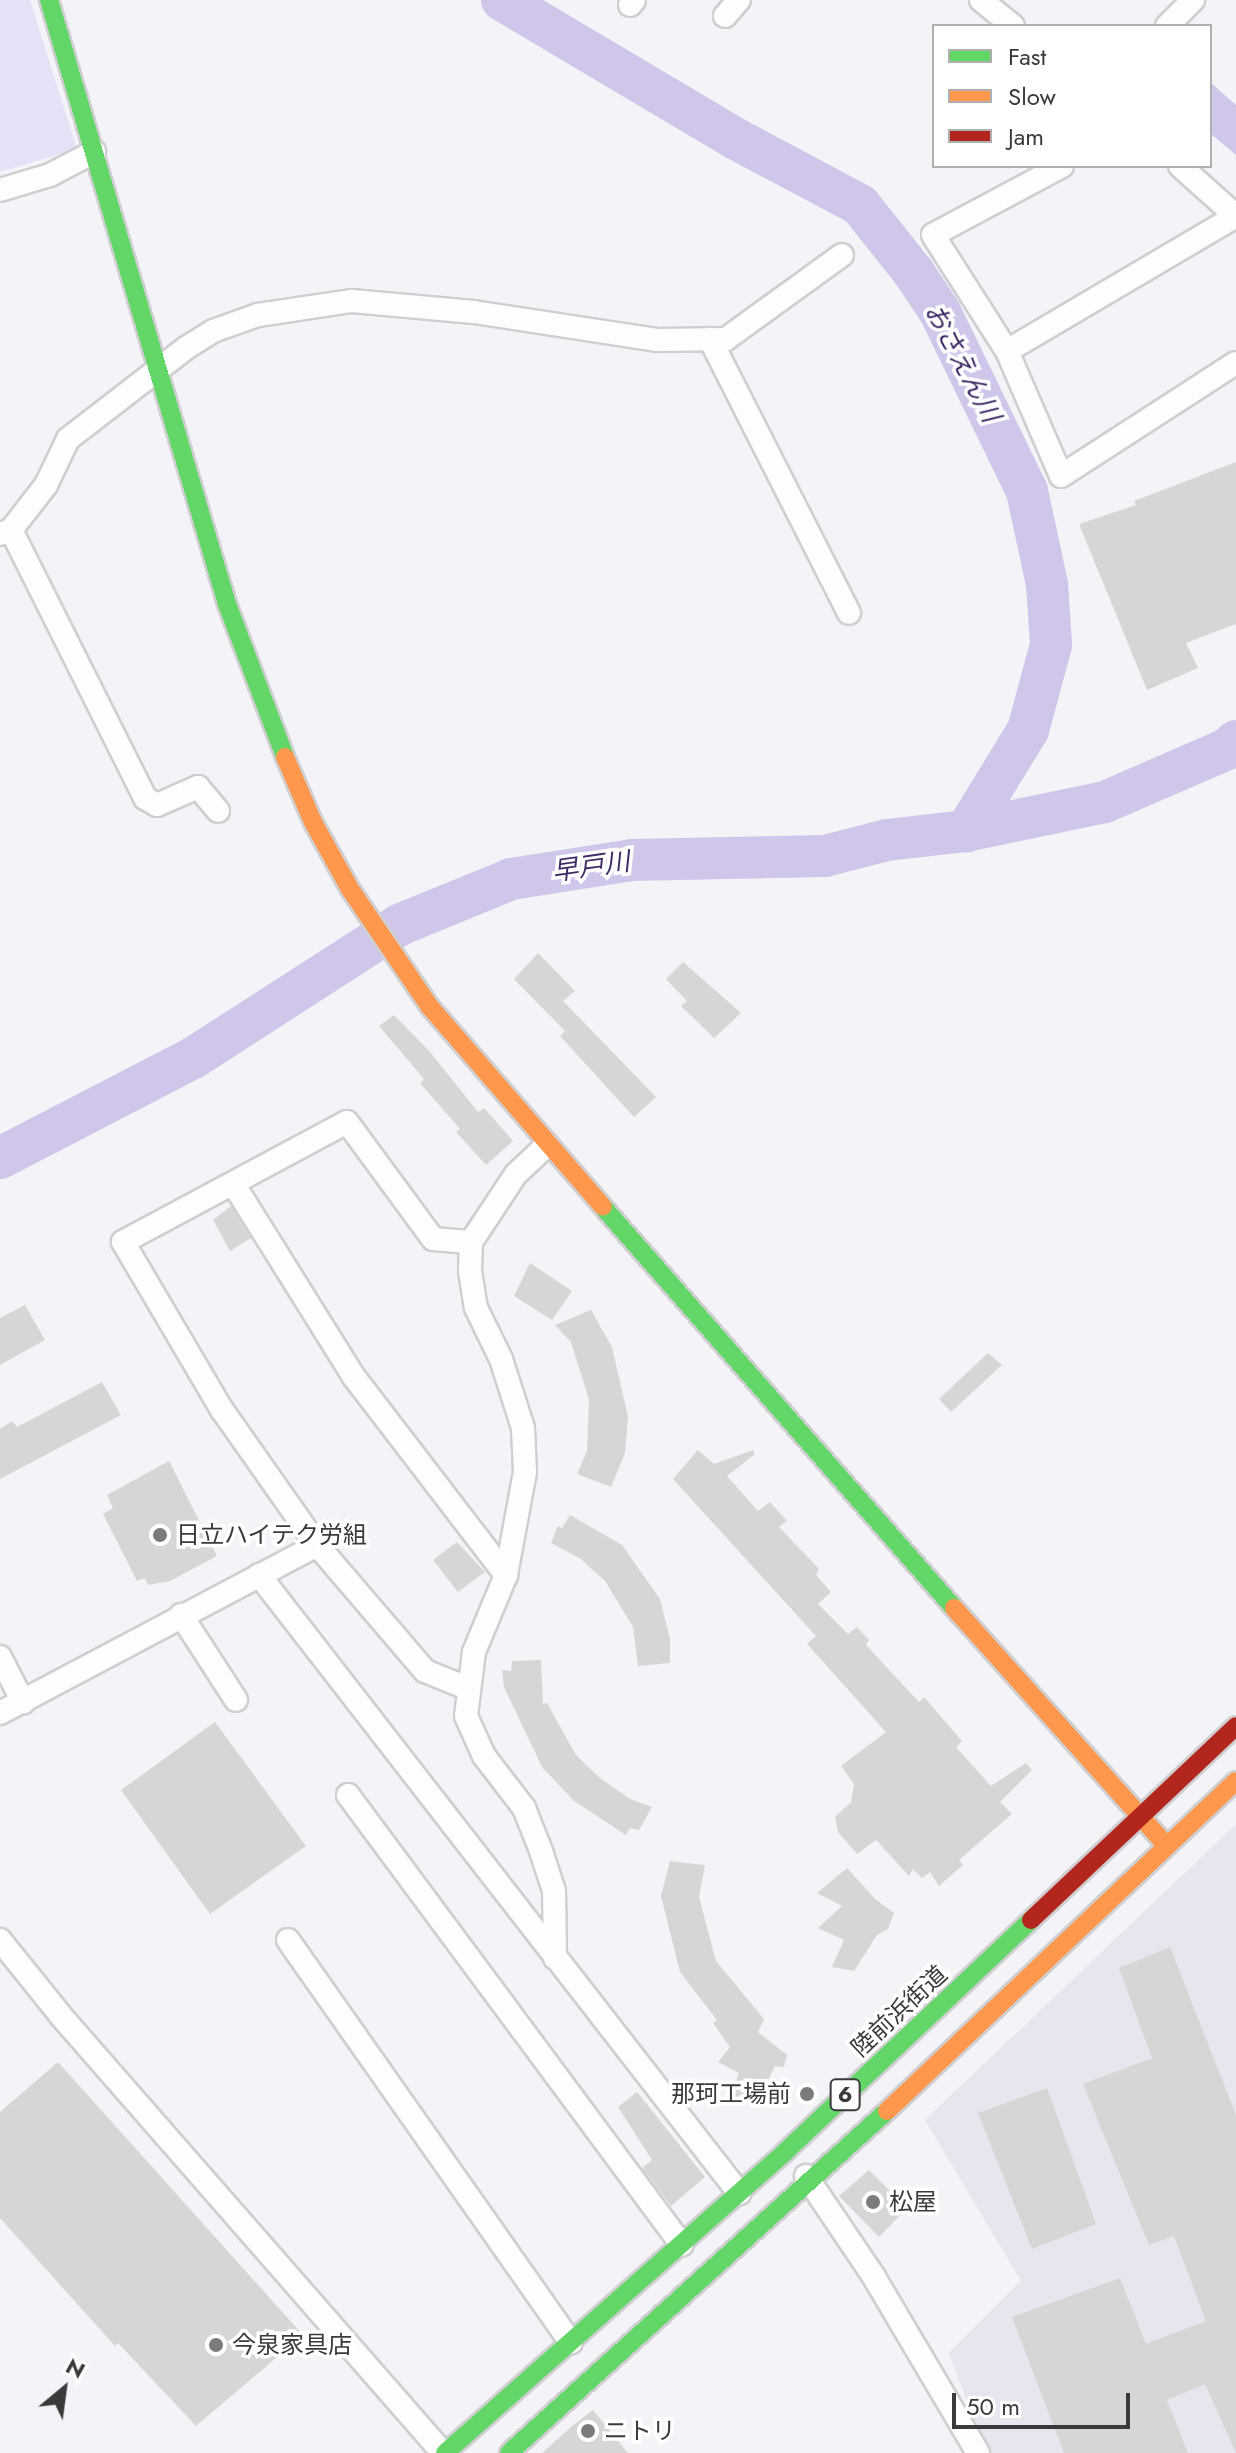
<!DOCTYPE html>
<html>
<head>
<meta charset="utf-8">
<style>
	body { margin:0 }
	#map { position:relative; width:1236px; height:2453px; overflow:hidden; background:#f4f3f7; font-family:Jost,"Noto Sans JP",sans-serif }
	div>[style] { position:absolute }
	.built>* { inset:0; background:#e7e5ee }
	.green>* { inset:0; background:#e7e1f8 }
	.water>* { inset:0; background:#cfc6ea }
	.river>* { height:42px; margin:-21px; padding:0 21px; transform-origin:21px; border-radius:21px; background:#cfc6ea }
	.building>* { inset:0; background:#d7d6d7 }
	.roads { filter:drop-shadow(2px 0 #cfcfd1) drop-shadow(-2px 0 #cfcfd1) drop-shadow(0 2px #cfcfd1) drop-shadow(0 -2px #cfcfd1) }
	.street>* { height:22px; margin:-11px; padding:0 11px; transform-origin:11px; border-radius:11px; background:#fdfdfe }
	.fast>* { height:18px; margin:-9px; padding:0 9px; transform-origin:9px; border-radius:9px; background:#63d668 }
	.slow>* { height:18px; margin:-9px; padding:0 9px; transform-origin:9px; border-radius:9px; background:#ff974d }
	.jam>* { height:18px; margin:-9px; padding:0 9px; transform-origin:9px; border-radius:9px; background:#b3261e }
	.dots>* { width:22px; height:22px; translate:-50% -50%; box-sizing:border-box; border:4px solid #fff; border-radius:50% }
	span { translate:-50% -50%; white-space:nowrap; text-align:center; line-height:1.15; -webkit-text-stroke:7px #fff; paint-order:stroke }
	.shield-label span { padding:2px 6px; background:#fff; border:2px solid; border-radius:6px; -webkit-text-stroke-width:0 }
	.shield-label { font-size:22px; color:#3a393c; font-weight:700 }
	.poi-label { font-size:24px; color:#3a393c }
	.left { translate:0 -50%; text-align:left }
	.right { translate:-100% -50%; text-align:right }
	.street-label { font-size:24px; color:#3a393c }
	.water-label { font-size:26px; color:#3e2964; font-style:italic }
	.legend { position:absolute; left:932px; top:24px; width:280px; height:144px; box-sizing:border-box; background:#fff; border:2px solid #b0b0b1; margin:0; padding:10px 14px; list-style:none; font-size:24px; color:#3a393c }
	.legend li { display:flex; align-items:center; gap:16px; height:40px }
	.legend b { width:40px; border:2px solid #b0b0b1 }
	.north { position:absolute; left:24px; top:2349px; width:80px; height:80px; -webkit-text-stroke:6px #fff; paint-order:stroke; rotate:29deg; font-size:22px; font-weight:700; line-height:32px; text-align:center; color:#3a393c }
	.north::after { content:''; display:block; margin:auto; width:28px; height:36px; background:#3a393c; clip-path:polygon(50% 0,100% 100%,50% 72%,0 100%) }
	.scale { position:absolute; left:952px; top:2393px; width:178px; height:36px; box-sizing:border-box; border:4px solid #3a393c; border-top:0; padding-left:10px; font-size:24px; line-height:28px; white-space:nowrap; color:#3a393c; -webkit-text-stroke:6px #fff; paint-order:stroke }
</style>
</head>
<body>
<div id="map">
	<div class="built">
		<i style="clip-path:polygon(1236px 1824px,1236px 2453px,992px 2453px,973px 2419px,949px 2353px,1021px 2281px,925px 2120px)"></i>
	</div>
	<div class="green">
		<i style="clip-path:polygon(0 0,30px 0,77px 149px,0 172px)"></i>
	</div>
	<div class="water">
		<i style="clip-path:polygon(1210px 82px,1236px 105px,1236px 155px,1210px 133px)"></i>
	</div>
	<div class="river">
		<i style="left:502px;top:0;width:272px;rotate:30.7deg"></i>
		<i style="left:736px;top:139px;width:140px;rotate:28deg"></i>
		<i style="left:860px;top:205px;width:87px;rotate:51.5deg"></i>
		<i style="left:914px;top:273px;width:47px;rotate:56.3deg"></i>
		<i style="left:940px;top:312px;width:199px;rotate:64.1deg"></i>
		<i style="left:1027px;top:491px;width:95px;rotate:77.9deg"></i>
		<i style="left:1047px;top:584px;width:61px;rotate:86.2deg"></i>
		<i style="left:1051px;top:645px;width:88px;rotate:105.1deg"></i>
		<i style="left:1028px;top:730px;width:119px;rotate:121.5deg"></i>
		<i style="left:0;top:1158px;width:217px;rotate:-27.4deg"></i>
		<i style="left:193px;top:1058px;width:245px;rotate:-32.8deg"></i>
		<i style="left:399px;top:925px;width:121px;rotate:-22.3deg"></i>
		<i style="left:511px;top:879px;width:122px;rotate:-8.9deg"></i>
		<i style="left:632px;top:860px;width:193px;rotate:-1.2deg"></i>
		<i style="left:825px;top:856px;width:64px;rotate:-14.5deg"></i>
		<i style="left:887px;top:840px;width:80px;rotate:-6.5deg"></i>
		<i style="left:966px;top:831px;width:142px;rotate:-11.8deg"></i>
		<i style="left:1105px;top:802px;width:133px;rotate:-23.5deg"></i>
		<i style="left:1227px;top:749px;width:12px;rotate:-42deg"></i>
	</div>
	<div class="building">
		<i style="clip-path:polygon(1236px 462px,1236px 624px,1186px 643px,1198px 668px,1147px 690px,1079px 524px,1136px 505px,1134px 501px)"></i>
		<i style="clip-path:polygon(538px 953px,575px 991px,563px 1001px,656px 1097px,634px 1117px,560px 1036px,565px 1031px,514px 979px)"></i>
		<i style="clip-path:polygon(683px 962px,741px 1013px,714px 1038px,681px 1006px,687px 1001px,666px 979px)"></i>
		<i style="clip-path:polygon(394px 1015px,430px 1052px,478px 1112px,484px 1108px,513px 1141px,486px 1165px,456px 1132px,460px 1129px,420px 1083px,424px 1079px,379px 1026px)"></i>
		<i style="clip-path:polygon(231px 1206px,251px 1238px,230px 1251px,213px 1220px)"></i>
		<i style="clip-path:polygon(530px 1263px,572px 1291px,552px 1320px,514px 1296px)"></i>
		<i style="clip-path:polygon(25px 1305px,45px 1340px,0 1365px,0 1318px)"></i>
		<i style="clip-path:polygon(591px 1310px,612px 1347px,628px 1417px,625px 1453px,611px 1487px,577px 1474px,587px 1451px,589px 1400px,571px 1342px,555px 1325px)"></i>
		<i style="clip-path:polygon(988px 1353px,1002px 1365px,951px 1412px,939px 1399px)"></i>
		<i style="clip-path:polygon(102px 1382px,121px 1415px,0 1479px,0 1429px,12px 1421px,17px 1427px)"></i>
		<i style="clip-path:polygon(698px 1450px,714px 1464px,753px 1450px,755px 1454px,727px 1476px,758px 1511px,770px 1502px,787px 1521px,779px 1527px,819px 1569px,816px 1575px,831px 1592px,818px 1604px,848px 1634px,857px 1627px,869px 1640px,866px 1645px,919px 1702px,924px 1697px,962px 1741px,956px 1747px,991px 1786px,1026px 1763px,1032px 1770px,1000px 1802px,1012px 1814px,959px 1860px,963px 1865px,939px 1886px,930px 1872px,922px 1878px,913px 1869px,909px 1876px,876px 1840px,857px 1854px,838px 1832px,835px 1817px,851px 1802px,854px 1784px,841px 1766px,886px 1732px,807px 1644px,816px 1636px,673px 1479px)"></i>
		<i style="clip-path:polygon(169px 1461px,217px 1556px,170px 1581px,148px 1585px,145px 1578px,137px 1581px,103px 1514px,113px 1508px,107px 1495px)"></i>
		<i style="clip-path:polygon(570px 1515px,622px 1545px,660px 1599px,670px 1639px,670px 1663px,638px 1666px,633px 1627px,605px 1581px,581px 1559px,551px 1543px,558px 1526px,562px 1528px)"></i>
		<i style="clip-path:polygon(457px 1542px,485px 1572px,458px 1592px,433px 1560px)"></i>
		<i style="clip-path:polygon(541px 1660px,543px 1704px,547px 1703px,576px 1755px,600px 1778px,630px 1799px,652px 1807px,639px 1830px,630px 1828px,626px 1835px,574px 1801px,542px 1767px,504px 1687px,502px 1670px,511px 1671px,512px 1661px)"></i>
		<i style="clip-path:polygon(215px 1722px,306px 1846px,210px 1914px,121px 1790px)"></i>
		<i style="clip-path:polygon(670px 1861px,705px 1865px,699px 1897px,716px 1961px,764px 2019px,758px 2032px,787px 2055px,784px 2067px,775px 2066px,755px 2106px,730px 2098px,739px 2073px,718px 2062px,730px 2047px,713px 2023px,717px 2020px,680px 1972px,661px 1896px)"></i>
		<i style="clip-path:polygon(847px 1868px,875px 1899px,894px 1913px,888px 1929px,877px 1935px,854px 1971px,832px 1967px,844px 1940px,818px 1928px,842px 1906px,817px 1893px)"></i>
		<i style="clip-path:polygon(1170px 1947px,1236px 2115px,1236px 2453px,1205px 2384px,1167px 2400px,1188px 2453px,1064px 2453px,1012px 2317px,1120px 2278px,1146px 2344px,1206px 2321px,1174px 2236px,1149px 2245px,1083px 2084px,1152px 2058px,1119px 1968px)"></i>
		<i style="clip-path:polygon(58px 2062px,303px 2335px,196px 2426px,118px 2343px,115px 2346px,0 2218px,0 2112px)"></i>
		<i style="clip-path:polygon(1047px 2088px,1096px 2224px,1032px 2249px,978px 2113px)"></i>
		<i style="clip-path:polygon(637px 2092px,705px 2177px,671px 2206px,642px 2168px,652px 2160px,618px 2107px)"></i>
		<i style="clip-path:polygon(869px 2170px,907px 2208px,879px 2237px,839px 2196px)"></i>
		<i style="clip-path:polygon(593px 2410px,628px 2453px,542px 2453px,572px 2426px)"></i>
	</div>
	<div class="roads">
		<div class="street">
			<i style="left:981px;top:0;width:41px;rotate:39.1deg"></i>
			<i style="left:630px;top:5px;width:6px;rotate:-51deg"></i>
			<i style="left:725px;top:16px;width:21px;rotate:-49deg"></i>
			<i style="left:1167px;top:26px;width:37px;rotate:-45deg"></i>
			<i style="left:1062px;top:166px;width:146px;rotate:151.9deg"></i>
			<i style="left:933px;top:235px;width:138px;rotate:57.5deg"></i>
			<i style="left:1007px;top:351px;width:136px;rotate:66.6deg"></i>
			<i style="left:1061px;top:476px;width:208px;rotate:-32.9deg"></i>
			<i style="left:0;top:190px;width:52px;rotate:-16.7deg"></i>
			<i style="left:50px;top:175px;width:50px;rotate:-27.6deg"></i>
			<i style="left:710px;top:339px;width:307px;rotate:63.1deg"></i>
			<i style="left:1007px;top:351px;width:266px;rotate:-30.5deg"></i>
			<i style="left:1236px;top:216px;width:75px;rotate:-138.2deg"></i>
			<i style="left:11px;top:530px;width:300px;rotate:63.4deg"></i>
			<i style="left:145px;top:798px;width:14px;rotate:30deg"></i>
			<i style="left:157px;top:805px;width:45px;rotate:-23.7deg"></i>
			<i style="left:198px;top:787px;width:31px;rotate:50deg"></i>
			<i style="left:0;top:534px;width:12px;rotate:-20deg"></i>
			<i style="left:11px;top:530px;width:57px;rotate:-52.1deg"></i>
			<i style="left:46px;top:485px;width:51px;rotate:-64.4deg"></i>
			<i style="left:68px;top:439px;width:149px;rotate:-37.6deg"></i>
			<i style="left:186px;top:348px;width:32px;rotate:-32deg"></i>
			<i style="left:213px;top:331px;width:48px;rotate:-19.6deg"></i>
			<i style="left:258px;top:315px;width:95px;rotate:-8.5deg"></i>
			<i style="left:352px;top:301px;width:122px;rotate:5.2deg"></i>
			<i style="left:474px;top:312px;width:186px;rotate:8.7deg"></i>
			<i style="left:658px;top:340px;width:68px;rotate:-0.8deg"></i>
			<i style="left:726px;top:339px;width:143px;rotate:-35.9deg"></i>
			<i style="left:547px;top:1145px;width:42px;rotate:136.9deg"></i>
			<i style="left:516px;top:1174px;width:82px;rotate:123.5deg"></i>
			<i style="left:471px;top:1242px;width:29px;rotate:92deg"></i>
			<i style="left:470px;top:1271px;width:37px;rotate:81deg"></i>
			<i style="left:476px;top:1308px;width:57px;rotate:63.9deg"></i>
			<i style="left:501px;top:1359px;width:72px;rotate:72.3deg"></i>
			<i style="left:523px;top:1428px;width:44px;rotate:87.4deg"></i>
			<i style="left:525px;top:1472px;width:105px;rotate:100.5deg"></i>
			<i style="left:506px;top:1575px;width:83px;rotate:112.6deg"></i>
			<i style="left:474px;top:1652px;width:64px;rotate:97.1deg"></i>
			<i style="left:466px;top:1716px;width:44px;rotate:65.8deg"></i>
			<i style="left:484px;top:1756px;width:66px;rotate:52.4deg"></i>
			<i style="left:524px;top:1808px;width:46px;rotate:68.4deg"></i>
			<i style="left:541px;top:1851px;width:42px;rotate:72deg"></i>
			<i style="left:554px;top:1891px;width:67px;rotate:89.1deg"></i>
			<i style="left:234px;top:1185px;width:226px;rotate:58deg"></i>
			<i style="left:354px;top:1377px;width:250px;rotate:52.5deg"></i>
			<i style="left:259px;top:1575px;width:783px;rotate:52.16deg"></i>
			<i style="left:181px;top:1615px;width:101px;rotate:57.1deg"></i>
			<i style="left:0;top:1657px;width:51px;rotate:62.9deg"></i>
			<i style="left:467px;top:1688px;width:45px;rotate:-158deg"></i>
			<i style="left:425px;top:1671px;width:166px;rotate:-130.6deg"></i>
			<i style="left:317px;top:1545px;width:165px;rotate:-125.1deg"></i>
			<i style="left:222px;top:1410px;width:195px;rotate:-120.5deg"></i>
			<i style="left:123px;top:1242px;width:254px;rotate:-28.2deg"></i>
			<i style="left:347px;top:1122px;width:145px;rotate:53.7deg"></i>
			<i style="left:433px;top:1239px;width:38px;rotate:5deg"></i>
			<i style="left:0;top:1713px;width:359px;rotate:-27.9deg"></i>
			<i style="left:348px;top:1795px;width:560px;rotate:53.42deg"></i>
			<i style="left:0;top:1940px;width:97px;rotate:51.2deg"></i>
			<i style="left:61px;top:2016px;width:580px;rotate:48.84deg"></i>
			<i style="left:288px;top:1940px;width:492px;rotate:54.9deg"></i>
			<i style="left:806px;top:2176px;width:122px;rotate:56deg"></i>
			<i style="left:874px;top:2277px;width:204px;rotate:59.4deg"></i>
		</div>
		<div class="fast">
			<i style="left:49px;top:0;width:630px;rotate:73.58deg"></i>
			<i style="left:227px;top:604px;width:164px;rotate:69.2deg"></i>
			<i style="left:603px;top:1207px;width:533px;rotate:48.8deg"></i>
			<i style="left:445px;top:2453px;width:454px;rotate:-41.5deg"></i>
			<i style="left:785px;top:2152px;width:338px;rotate:-43.3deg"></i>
			<i style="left:509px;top:2453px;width:510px;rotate:-42.14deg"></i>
		</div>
		<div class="slow">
			<i style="left:285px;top:757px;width:71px;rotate:66.7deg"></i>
			<i style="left:313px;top:822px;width:77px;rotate:61.1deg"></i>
			<i style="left:350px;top:889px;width:143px;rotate:55.9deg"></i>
			<i style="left:430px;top:1007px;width:264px;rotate:49.1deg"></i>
			<i style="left:954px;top:1608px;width:319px;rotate:48.2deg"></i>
			<i style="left:887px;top:2111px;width:480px;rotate:-43.4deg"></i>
		</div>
		<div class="jam">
			<i style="left:1031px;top:1920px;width:282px;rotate:-43.4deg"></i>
		</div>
	</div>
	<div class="dots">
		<i style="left:160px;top:1535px;background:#7b7a7d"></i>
		<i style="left:807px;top:2094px;background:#7b7a7d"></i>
		<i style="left:873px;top:2202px;background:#7b7a7d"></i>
		<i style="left:216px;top:2345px;background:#7b7a7d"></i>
		<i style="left:588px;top:2431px;background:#7b7a7d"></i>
	</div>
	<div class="shield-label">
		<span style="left:845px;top:2095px">6</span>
	</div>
	<div class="poi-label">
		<span class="left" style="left:176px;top:1535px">日立ハイテク労組</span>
		<span class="right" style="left:791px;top:2094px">那珂工場前</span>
		<span class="left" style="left:889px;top:2202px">松屋</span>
		<span class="left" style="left:232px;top:2345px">今泉家具店</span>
		<span class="left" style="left:604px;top:2431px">ニトリ</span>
	</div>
	<div class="street-label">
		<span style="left:899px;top:2011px;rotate:-43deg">陸前浜街道</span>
	</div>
	<div class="water-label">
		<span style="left:962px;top:363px;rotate:62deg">おさえん川</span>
		<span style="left:591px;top:867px;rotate:-8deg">早戸川</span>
	</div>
	<ul class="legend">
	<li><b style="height:10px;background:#63d668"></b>Fast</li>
	<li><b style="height:10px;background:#ff974d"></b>Slow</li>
	<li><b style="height:10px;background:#b3261e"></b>Jam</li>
	</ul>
	<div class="north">N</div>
	<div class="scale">50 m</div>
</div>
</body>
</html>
